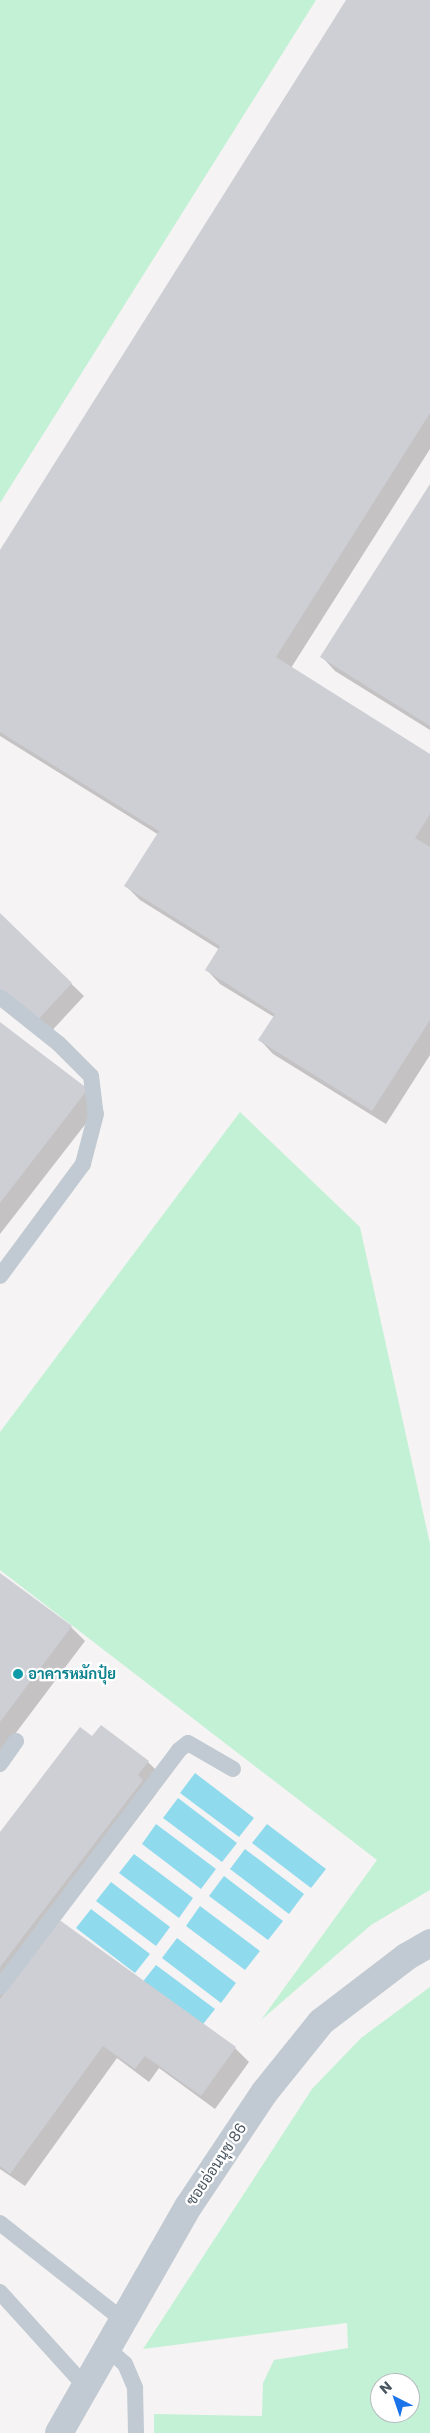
<!DOCTYPE html>
<html>
<head>
<meta charset="utf-8">
<style>
	body { margin:0 }
	#map { position:relative; width:430px; height:2433px; overflow:hidden; background:#f5f3f3; font-family:Poppins,Sarabun,sans-serif }
	div>[style] { position:absolute }
	.green>* { inset:0; background:#c3f1d5 }
	.water>* { inset:0; background:#90daee }
	.shadow>* { inset:0; background:#0003 }
	.building>* { inset:0; background:#cdcfd5 }
	.lane>* { height:16px; margin:-8px; padding:0 8px; transform-origin:8px; border-radius:8px; background:#c1cad2 }
	.street>* { height:28px; margin:-14px; padding:0 14px; transform-origin:14px; border-radius:14px; background:#c1cad2 }
	.dots>* { width:14px; height:14px; translate:-50% -50%; box-sizing:border-box; border:2px solid #fff; border-radius:50% }
	span { translate:-50% -50%; white-space:nowrap; text-align:center; line-height:1.15; -webkit-text-stroke:4.5px #fff; paint-order:stroke }
	.culture-label { font-size:15px; color:#0d838f; font-weight:700 }
	.left { translate:0 -50%; text-align:left }
	.street-label { font-size:15px; color:#4a5661 }
	.north { position:absolute; left:370px; top:2373px; width:50px; height:50px; box-sizing:border-box; background:#fff; border:1px solid #b7bbc0; border-radius:50%; rotate:319deg; font-size:14px; font-weight:700; line-height:20px; text-align:center; color:#4a5661 }
	.north::after { content:''; display:block; margin:auto; width:18px; height:22px; background:#1a73e8; clip-path:polygon(50% 0,100% 100%,50% 72%,0 100%) }
</style>
</head>
<body>
<div id="map">
	<div class="green">
		<i style="clip-path:polygon(0 0,316px 0,0 503px)"></i>
		<i style="clip-path:polygon(240px 1112px,360px 1227px,430px 1544px,430px 1890px,371px 1925px,261px 2020px,377px 1860px,0 1570px,0 1432px)"></i>
		<i style="clip-path:polygon(evenodd,430px 1987px,430px 2433px,154px 2433px,154px 2414px,262px 2416px,263px 2383px,274px 2360px,348px 2348px,347px 2323px,143px 2349px,312px 2089px,361px 2038px,430px 1987px,380px 2383px,410px 2383px,410px 2413px,380px 2413px,380px 2383px)"></i>
	</div>
	<div class="water">
		<i style="clip-path:polygon(195px 1773px,254px 1818px,239px 1837px,180px 1793px)"></i>
		<i style="clip-path:polygon(178px 1798px,237px 1843px,222px 1862px,163px 1818px)"></i>
		<i style="clip-path:polygon(156px 1824px,216px 1869px,201px 1889px,142px 1844px)"></i>
		<i style="clip-path:polygon(267px 1824px,326px 1869px,311px 1888px,252px 1843px)"></i>
		<i style="clip-path:polygon(245px 1849px,304px 1894px,289px 1914px,230px 1869px)"></i>
		<i style="clip-path:polygon(134px 1854px,193px 1898px,179px 1918px,119px 1873px)"></i>
		<i style="clip-path:polygon(224px 1876px,283px 1921px,268px 1940px,209px 1896px)"></i>
		<i style="clip-path:polygon(111px 1882px,170px 1927px,156px 1946px,96px 1901px)"></i>
		<i style="clip-path:polygon(200px 1906px,260px 1951px,245px 1970px,186px 1926px)"></i>
		<i style="clip-path:polygon(91px 1909px,150px 1954px,135px 1973px,76px 1928px)"></i>
		<i style="clip-path:polygon(177px 1938px,236px 1983px,221px 2003px,162px 1958px)"></i>
		<i style="clip-path:polygon(156px 1965px,215px 2009px,200px 2028px,141px 1984px)"></i>
	</div>
	<div class="shadow">
		<i style="clip-path:polygon(348px 0,430px 0,430px 449px,291px 668px,430px 755px,430px 1055px,386px 1124px,273px 1054px,260px 1040px,274px 1017px,220px 984px,207px 970px,220px 950px,140px 900px,126px 886px,159px 835px,0 736px,0 552px)"></i>
		<i style="clip-path:polygon(430px 486px,430px 730px,335px 671px,322px 657px)"></i>
		<i style="clip-path:polygon(0 915px,84px 996px,47px 1036px,0 989px)"></i>
		<i style="clip-path:polygon(0 1024px,101px 1104px,0 1234px)"></i>
		<i style="clip-path:polygon(0 1575px,71px 1627px,85px 1641px,0 1754px)"></i>
		<i style="clip-path:polygon(92px 1738px,148px 1762px,162px 1776px,151px 1790px,156px 1794px,59px 1922px,235px 2048px,249px 2062px,215px 2109px,159px 2068px,149px 2082px,117px 2058px,25px 2186px,0 2169px,0 1834px)"></i>
	</div>
	<div class="building">
		<i style="clip-path:polygon(346px 0,430px 0,430px 413px,276px 657px,430px 754px,430px 814px,415px 838px,430px 847px,430px 1020px,372px 1111px,258px 1040px,275px 1014px,205px 970px,220px 946px,124px 886px,159px 831px,0 732px,0 550px)"></i>
		<i style="clip-path:polygon(430px 484px,430px 726px,320px 657px)"></i>
		<i style="clip-path:polygon(0 913px,72px 983px,34px 1024px,0 990px)"></i>
		<i style="clip-path:polygon(0 1022px,88px 1089px,0 1203px)"></i>
		<i style="clip-path:polygon(0 1573px,72px 1626px,0 1722px)"></i>
		<i style="clip-path:polygon(101px 1725px,149px 1761px,138px 1775px,143px 1780px,0 1967px,0 1832px,80px 1727px,92px 1736px)"></i>
		<i style="clip-path:polygon(58px 1919px,236px 2047px,201px 2096px,145px 2056px,135px 2069px,103px 2046px,10px 2174px,0 2166px,0 1999px)"></i>
	</div>
	<div class="lane">
		<i style="left:0;top:997px;width:75px;rotate:38.5deg"></i>
		<i style="left:59px;top:1044px;width:45px;rotate:45deg"></i>
		<i style="left:91px;top:1076px;width:38px;rotate:83deg"></i>
		<i style="left:96px;top:1114px;width:52px;rotate:104.6deg"></i>
		<i style="left:83px;top:1164px;width:139px;rotate:126.5deg"></i>
		<i style="left:0;top:1764px;width:28px;rotate:-55deg"></i>
		<i style="left:0;top:1987px;width:297px;rotate:-52.9deg"></i>
		<i style="left:179px;top:1750px;width:11px;rotate:-38deg"></i>
		<i style="left:188px;top:1743px;width:52px;rotate:30deg"></i>
		<i style="left:0;top:2223px;width:157px;rotate:38.3deg"></i>
		<i style="left:0;top:2292px;width:127px;rotate:47.9deg"></i>
		<i style="left:107px;top:2348px;width:24px;rotate:42deg"></i>
		<i style="left:125px;top:2364px;width:26px;rotate:67deg"></i>
		<i style="left:135px;top:2388px;width:45px;rotate:88.7deg"></i>
	</div>
	<div class="street">
		<i style="left:59px;top:2433px;width:260px;rotate:-60.3deg"></i>
		<i style="left:188px;top:2207px;width:137px;rotate:-56.3deg"></i>
		<i style="left:264px;top:2093px;width:91px;rotate:-51.2deg"></i>
		<i style="left:321px;top:2022px;width:107px;rotate:-37.4deg"></i>
		<i style="left:406px;top:1957px;width:28px;rotate:-30deg"></i>
	</div>
	<div class="dots">
		<i style="left:18px;top:1674px;background:#0f9aa8"></i>
	</div>
	<div class="culture-label">
		<span class="left" style="left:28px;top:1674px">อาคารหมักปุ๋ย</span>
	</div>
	<div class="street-label">
		<span style="left:216px;top:2164px;rotate:-56deg">ซอยอ่อนนุช 86</span>
	</div>
	<div class="north">N</div>
</div>
</body>
</html>
